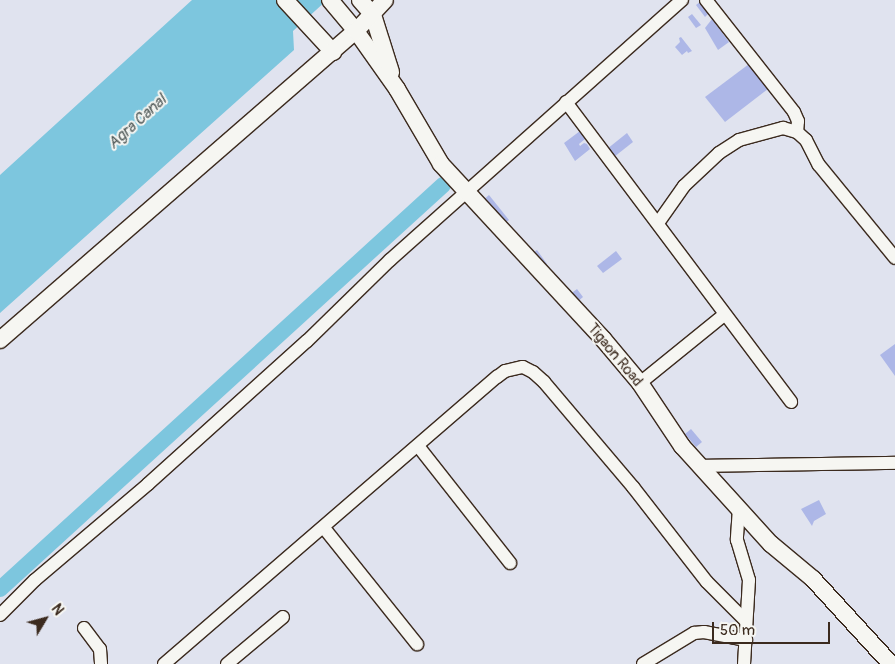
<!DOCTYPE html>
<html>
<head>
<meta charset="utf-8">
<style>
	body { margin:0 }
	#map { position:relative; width:895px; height:664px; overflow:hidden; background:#e0e3ef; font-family:Pangolin,sans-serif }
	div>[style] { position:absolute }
	.water>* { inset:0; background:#7dc6de }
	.canal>* { height:16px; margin:-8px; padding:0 8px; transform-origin:8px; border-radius:8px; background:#7dc6de }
	.building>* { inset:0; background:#adb7e7 }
	.roads { filter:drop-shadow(1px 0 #3b2a1e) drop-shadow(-1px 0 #3b2a1e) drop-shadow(0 1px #3b2a1e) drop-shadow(0 -1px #3b2a1e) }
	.minor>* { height:12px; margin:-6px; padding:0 6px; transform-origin:6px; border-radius:6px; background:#f6f6f2 }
	.tertiary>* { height:16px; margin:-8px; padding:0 8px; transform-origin:8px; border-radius:8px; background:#f6f6f2 }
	span { translate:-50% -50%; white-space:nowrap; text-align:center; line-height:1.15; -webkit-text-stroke:4px #f6f6f2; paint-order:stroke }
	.street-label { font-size:15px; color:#3b2a1e }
	.water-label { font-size:16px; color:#4f5958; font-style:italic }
	.north { position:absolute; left:20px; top:594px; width:50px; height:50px; -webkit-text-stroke:4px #f6f6f2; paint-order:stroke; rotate:53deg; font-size:14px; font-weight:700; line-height:20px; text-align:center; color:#3b2a1e }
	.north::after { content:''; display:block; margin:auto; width:18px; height:22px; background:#3b2a1e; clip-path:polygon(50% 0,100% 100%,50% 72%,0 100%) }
	.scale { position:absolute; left:712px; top:622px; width:118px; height:22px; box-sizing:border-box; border:2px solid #3b2a1e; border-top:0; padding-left:6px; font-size:15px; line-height:18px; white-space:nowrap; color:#3b2a1e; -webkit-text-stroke:4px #f6f6f2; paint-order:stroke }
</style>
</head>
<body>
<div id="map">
	<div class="water">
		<i style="clip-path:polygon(192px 0,327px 0,293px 31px,294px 50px,0 313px,0 175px)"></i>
	</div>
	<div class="canal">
		<i style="left:0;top:589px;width:600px;rotate:-42.36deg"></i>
	</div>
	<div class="building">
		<i style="clip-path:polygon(700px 2px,709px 13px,705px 17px,696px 5px)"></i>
		<i style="clip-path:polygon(692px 14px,701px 25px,696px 28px,688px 17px)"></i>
		<i style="clip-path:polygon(712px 19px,729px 42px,718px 50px,705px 28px)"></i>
		<i style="clip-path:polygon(681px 37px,692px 51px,688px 53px,687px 51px,682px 55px,675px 47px,680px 42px,679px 38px)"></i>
		<i style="clip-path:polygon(749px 64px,768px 89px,725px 122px,705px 97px)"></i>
		<i style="clip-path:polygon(580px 131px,585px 139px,579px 144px,580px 146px,584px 143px,587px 144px,590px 149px,575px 161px,564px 143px)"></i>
		<i style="clip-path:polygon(627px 133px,633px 142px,614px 157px,607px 149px)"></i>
		<i style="clip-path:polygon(489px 195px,509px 220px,502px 225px,482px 201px)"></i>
		<i style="clip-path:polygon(537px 250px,547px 264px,541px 268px,531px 254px)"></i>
		<i style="clip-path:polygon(616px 251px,622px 259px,603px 273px,597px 266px)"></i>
		<i style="clip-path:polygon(577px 289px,583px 297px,576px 303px,569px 295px)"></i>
		<i style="clip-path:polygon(895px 344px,895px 376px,880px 355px)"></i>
		<i style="clip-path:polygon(691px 429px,702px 442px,696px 447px,685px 434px)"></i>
		<i style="clip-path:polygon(819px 500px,826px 514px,814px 521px,812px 526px,801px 509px)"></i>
	</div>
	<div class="roads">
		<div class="minor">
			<i style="left:706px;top:0;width:142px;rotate:51.8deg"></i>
			<i style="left:794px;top:112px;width:10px;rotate:66deg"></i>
			<i style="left:798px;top:121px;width:11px;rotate:95deg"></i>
			<i style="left:566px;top:102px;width:375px;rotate:53.1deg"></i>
			<i style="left:658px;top:223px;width:45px;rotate:-54.9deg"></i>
			<i style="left:684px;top:186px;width:48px;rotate:-43.3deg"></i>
			<i style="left:719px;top:153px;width:24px;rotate:-33deg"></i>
			<i style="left:739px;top:140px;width:46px;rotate:-15.3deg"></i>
			<i style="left:783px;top:128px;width:15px;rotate:16deg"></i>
			<i style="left:797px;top:132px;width:12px;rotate:42deg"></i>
			<i style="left:806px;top:140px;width:28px;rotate:63deg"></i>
			<i style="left:819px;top:165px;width:120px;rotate:50.7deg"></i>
			<i style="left:640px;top:383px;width:108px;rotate:-39deg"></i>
			<i style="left:418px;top:446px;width:149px;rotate:51.8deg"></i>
			<i style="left:700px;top:466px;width:195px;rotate:-0.9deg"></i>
			<i style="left:739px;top:508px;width:32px;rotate:94deg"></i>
			<i style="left:737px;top:540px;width:42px;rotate:73.3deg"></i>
			<i style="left:749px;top:580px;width:84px;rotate:93.4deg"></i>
			<i style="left:324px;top:528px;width:149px;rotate:51.3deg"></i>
			<i style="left:0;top:615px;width:49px;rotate:-45deg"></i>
			<i style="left:35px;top:580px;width:148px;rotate:-40.3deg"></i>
			<i style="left:148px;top:484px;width:214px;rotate:-42deg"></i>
			<i style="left:307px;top:341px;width:116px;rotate:-44.3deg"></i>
			<i style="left:390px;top:260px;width:391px;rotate:-41.7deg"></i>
			<i style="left:84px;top:628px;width:26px;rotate:53deg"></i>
			<i style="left:100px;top:649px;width:15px;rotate:86deg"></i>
			<i style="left:164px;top:664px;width:440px;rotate:-40.8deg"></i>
			<i style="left:497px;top:377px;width:10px;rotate:-37deg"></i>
			<i style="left:505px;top:371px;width:18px;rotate:-13deg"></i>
			<i style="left:523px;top:367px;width:11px;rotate:27deg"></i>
			<i style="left:533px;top:372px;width:15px;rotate:42deg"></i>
			<i style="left:544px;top:382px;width:138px;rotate:49.7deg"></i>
			<i style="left:633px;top:487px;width:120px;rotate:52.1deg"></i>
			<i style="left:707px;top:582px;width:55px;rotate:45deg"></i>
			<i style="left:227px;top:664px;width:73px;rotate:-40deg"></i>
			<i style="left:643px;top:664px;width:60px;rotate:-31.3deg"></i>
			<i style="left:694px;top:633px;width:10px;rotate:-6deg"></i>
			<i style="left:704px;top:632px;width:43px;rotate:10.8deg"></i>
		</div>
		<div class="tertiary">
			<i style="left:285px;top:0;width:71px;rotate:47.3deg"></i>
			<i style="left:330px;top:0;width:40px;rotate:50deg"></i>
			<i style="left:356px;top:31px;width:71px;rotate:54.7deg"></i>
			<i style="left:397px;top:89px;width:87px;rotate:59.6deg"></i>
			<i style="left:441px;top:164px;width:238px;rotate:47.2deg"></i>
			<i style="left:603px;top:339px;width:57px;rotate:49.9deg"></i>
			<i style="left:640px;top:383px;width:76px;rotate:56.3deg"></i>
			<i style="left:682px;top:446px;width:132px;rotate:47.8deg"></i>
			<i style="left:771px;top:544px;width:55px;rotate:39.8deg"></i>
			<i style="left:813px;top:579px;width:115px;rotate:47.5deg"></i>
			<i style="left:360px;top:0;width:20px;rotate:49deg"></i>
			<i style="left:373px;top:15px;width:60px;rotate:72.5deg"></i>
			<i style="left:0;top:340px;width:471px;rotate:-41deg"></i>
			<i style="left:356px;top:31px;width:42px;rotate:-46.9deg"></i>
		</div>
	</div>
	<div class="street-label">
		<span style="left:615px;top:355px;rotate:50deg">Tigaon Road</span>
	</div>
	<div class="water-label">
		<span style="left:137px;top:122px;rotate:-42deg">Agra Canal</span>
	</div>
	<div class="north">N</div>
	<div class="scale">50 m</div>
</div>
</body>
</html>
